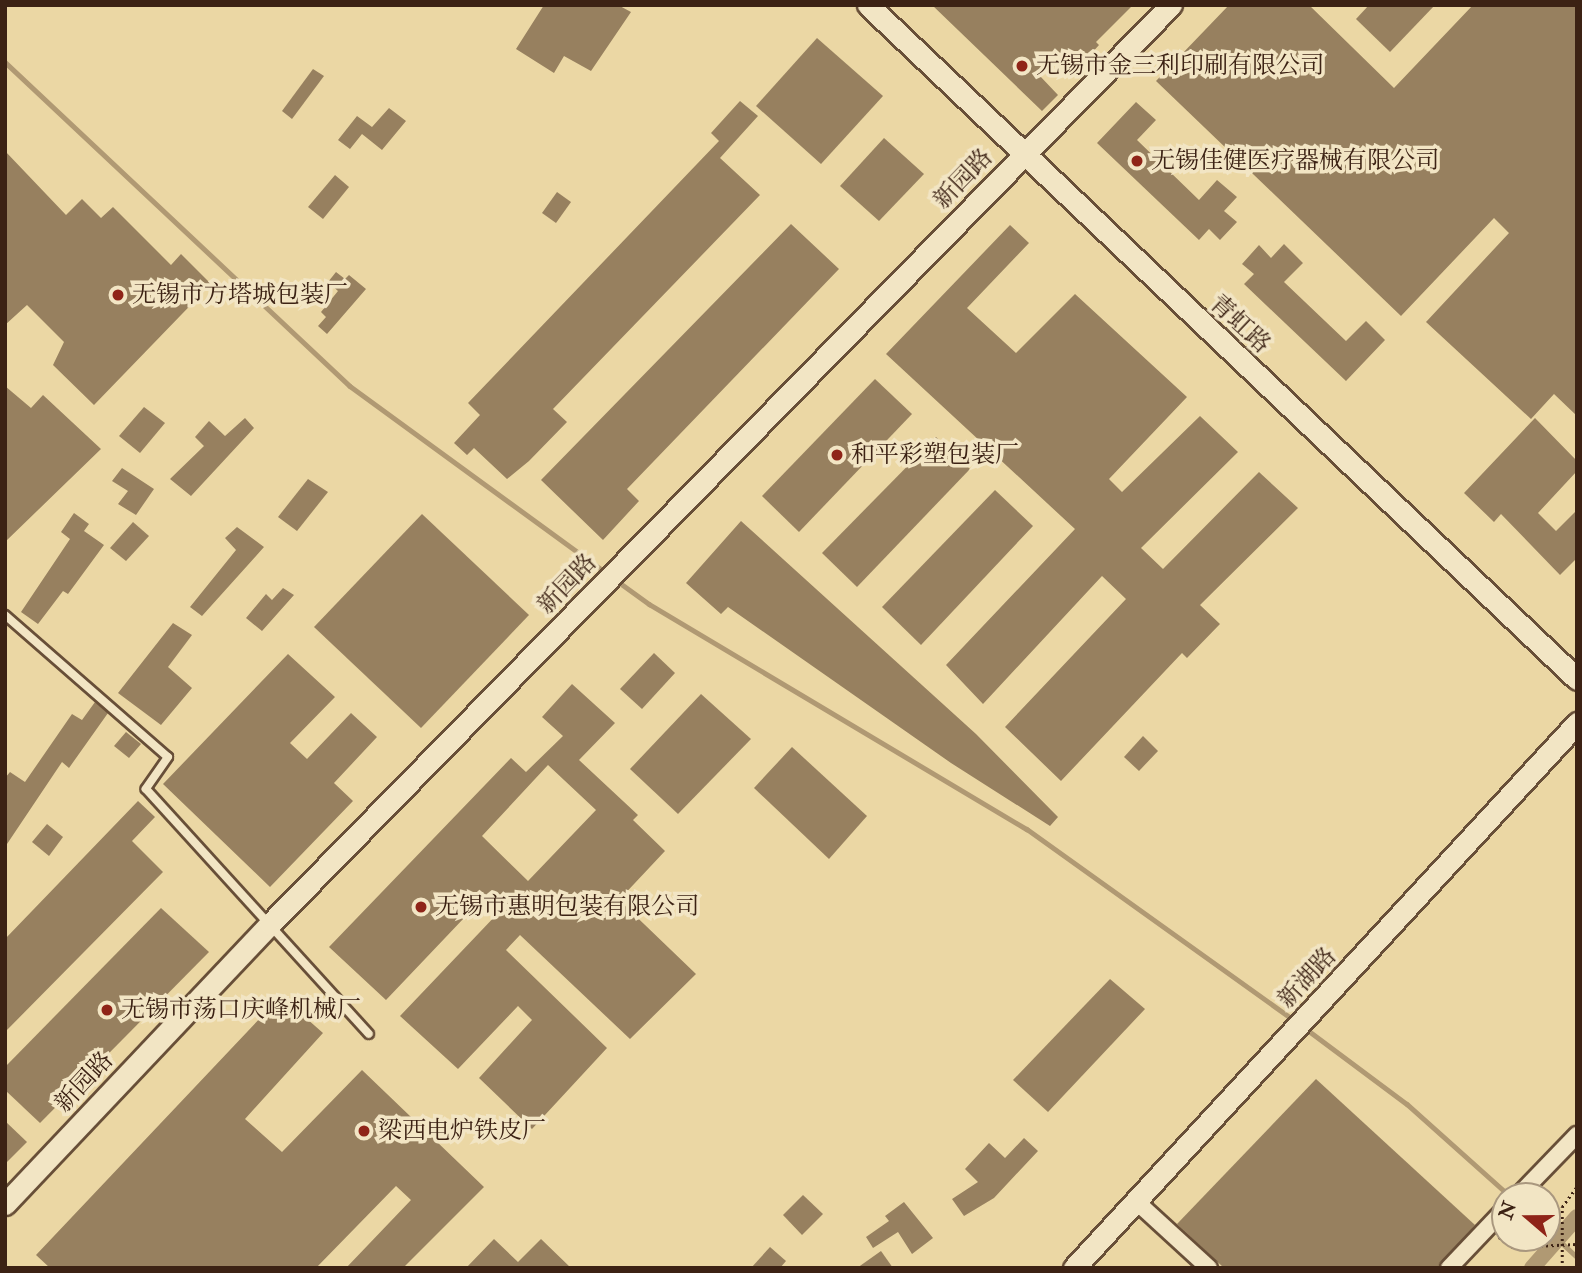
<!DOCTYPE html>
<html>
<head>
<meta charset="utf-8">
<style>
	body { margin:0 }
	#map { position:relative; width:1582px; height:1273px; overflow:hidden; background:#ebd7a4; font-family:"IM FELL Double Pica","Noto Serif SC",serif }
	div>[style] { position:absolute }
	.stream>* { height:4.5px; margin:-2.25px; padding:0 2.25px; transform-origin:2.25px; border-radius:2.25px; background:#b09973 }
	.canal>* { height:16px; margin:-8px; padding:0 8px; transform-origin:8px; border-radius:8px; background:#b09973 }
	.building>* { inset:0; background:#97805f }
	.path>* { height:2.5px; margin-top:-1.25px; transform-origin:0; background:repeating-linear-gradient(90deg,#3c2214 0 2px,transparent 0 5.5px) }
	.roads { filter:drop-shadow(2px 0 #684f38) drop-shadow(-2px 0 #684f38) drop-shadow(0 2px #684f38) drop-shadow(0 -2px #684f38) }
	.service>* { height:8px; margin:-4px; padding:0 4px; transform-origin:4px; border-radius:4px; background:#f2e5c4 }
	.minor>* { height:16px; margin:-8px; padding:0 8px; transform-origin:8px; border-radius:8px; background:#f2e5c4 }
	.tertiary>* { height:21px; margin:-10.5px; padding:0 10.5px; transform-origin:10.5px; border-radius:10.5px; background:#f2e5c4 }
	.dots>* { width:19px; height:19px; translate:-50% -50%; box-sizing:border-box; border:4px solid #f2e5c4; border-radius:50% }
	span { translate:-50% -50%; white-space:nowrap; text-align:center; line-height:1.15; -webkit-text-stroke:7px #f2e5c4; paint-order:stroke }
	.poi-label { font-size:24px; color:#3c2214 }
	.left { translate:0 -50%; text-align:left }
	.street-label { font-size:24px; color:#3c2214 }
	.frame { position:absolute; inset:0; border:7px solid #3c2214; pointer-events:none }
	.north { position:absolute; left:1491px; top:1182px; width:70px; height:70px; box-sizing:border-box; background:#f2e5c4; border:2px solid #a9977e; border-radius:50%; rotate:290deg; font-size:19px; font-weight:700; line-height:28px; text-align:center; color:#3c2214 }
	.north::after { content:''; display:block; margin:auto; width:24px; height:32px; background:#8f2418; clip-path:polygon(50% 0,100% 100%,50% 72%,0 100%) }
</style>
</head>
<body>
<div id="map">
	<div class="stream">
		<i style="left:5px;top:62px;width:473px;rotate:43.2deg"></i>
		<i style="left:350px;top:386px;width:317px;rotate:36.1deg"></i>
		<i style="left:616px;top:580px;width:41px;rotate:36deg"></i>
		<i style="left:649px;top:604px;width:440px;rotate:30.8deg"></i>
		<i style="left:1027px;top:829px;width:330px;rotate:35.6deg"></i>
		<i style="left:1305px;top:1028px;width:127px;rotate:36.7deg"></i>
		<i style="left:1407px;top:1104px;width:138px;rotate:41.8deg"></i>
		<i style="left:1547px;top:1229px;width:41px;rotate:43deg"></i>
	</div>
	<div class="canal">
		<i style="left:1532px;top:1268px;width:68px;rotate:-48.6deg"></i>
	</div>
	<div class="building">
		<i style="clip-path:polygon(544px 5px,618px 5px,631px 12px,591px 71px,564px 56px,554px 73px,516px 49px)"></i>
		<i style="clip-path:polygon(932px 5px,1133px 5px,1096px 42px,1099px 45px,1073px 74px,1056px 58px,1039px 75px,1058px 95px,1042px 111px)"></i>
		<i style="clip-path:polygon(1229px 5px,1309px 5px,1394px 88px,1473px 5px,1577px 5px,1577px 416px,1554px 394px,1531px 419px,1426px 322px,1509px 233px,1494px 218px,1401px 316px,1156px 81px)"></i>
		<i style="clip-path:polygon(1369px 5px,1435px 5px,1390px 52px,1356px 19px)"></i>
		<i style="clip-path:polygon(817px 38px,883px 96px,821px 164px,756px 106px)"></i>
		<i style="clip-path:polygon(313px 69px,324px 76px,292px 119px,282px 111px)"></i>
		<i style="clip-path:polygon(740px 101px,758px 116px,720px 158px,760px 195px,553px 409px,567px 422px,529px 461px,507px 479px,474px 448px,467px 455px,454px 443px,480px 415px,468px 403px,719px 141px,711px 133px)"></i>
		<i style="clip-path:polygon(1136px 102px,1156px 120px,1137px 140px,1199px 200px,1217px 180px,1237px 197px,1224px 211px,1237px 222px,1220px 240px,1209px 229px,1199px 240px,1097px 143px)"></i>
		<i style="clip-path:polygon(389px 108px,406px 121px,382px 150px,362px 134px,350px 149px,338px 140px,357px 116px,372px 127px)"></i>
		<i style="clip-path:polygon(884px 138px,924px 174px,879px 221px,840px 186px)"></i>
		<i style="clip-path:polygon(5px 151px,66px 215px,82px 199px,101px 218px,113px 207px,171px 265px,181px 254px,211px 284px,94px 405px,53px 365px,64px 342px,27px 305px,5px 325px)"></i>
		<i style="clip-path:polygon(335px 175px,349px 187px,323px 219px,308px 207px)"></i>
		<i style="clip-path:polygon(557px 192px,571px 202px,556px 223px,542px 213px)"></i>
		<i style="clip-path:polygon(791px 224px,839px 269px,627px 489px,639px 501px,603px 540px,541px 480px)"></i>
		<i style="clip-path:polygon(1010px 225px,1029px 243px,967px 308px,1016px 353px,1075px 294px,1187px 397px,1109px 479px,1122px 492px,1200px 416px,1238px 452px,1141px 548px,1163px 569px,1259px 472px,1298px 508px,1200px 605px,1220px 624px,1187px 658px,1182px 653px,1061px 781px,1005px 727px,1126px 599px,1102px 576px,983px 704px,946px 665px,1075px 529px,886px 354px)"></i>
		<i style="clip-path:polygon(1284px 244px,1303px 263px,1284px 282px,1346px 341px,1366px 321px,1385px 340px,1346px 381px,1244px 284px,1254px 274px,1242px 264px,1259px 245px,1271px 258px)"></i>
		<i style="clip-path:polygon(336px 272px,345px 279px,349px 275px,366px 289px,327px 334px,318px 326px,326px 317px,321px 312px,338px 291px,328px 282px)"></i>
		<i style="clip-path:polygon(875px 379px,912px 414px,799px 532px,762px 496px)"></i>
		<i style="clip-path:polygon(5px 386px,31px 408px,43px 395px,101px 449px,5px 542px)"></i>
		<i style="clip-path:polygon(144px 407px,165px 423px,140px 453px,119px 436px)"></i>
		<i style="clip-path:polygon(245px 418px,254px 428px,191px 496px,170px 479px,204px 446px,195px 437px,209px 421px,225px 436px)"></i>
		<i style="clip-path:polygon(1535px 418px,1577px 461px,1577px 471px,1538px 513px,1556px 531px,1577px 510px,1577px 558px,1560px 575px,1501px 514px,1494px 522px,1464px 493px)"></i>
		<i style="clip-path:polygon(936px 437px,970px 469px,857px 587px,822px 553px)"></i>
		<i style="clip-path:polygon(122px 468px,154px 489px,136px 515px,118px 504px,128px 491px,112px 481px)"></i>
		<i style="clip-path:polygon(308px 479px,328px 492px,297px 531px,278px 517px)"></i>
		<i style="clip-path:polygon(995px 490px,1033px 526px,921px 645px,882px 607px)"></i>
		<i style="clip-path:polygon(74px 513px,89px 524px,84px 531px,104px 545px,68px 594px,63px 591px,38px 624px,21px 612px,70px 539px,61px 532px)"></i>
		<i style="clip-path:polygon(422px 514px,529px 615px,421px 728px,314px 627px)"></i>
		<i style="clip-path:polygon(741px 521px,976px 734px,1058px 817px,1050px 826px,951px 763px,728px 607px,721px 614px,686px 583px)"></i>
		<i style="clip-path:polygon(133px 522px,149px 536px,126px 561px,110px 548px)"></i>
		<i style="clip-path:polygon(237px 527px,264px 547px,202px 616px,190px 607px,236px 550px,225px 538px)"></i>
		<i style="clip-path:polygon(283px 588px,294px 595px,262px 631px,246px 618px,266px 594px,272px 600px)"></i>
		<i style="clip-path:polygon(173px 623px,192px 635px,168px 667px,192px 688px,161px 725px,118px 693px)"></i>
		<i style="clip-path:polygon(654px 653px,675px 673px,642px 709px,620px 689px)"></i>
		<i style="clip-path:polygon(288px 654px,335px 697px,290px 743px,307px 759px,351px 713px,377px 737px,334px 783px,353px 801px,270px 887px,163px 784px)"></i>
		<i style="clip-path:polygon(evenodd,572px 684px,615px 723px,579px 760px,638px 815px,633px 820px,665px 851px,619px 900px,696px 974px,630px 1039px,520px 935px,506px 950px,607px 1048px,532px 1129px,479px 1078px,532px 1020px,518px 1006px,458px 1069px,400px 1016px,499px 912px,484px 897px,386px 1000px,329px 947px,511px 758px,526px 772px,563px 736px,542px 717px,572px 684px,548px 765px,596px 810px,528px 881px,482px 836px,548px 765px)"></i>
		<i style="clip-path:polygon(701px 694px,751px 739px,678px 814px,630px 769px)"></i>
		<i style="clip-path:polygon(95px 702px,108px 713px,69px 768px,62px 762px,5px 847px,5px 778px,10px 772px,25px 782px,72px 714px,82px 720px)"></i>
		<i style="clip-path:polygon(126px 732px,141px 744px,129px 758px,114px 746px)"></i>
		<i style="clip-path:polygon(1143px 736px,1158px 751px,1139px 771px,1124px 757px)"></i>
		<i style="clip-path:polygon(792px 747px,867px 816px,829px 859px,754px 788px)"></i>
		<i style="clip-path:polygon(138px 801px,155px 817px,132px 841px,163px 872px,5px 1032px,5px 939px)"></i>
		<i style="clip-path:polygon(47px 824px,63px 837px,49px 856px,32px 842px)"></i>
		<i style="clip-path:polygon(161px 908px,209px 952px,40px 1123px,5px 1090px,5px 1067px)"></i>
		<i style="clip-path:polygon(1110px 979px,1145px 1009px,1048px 1112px,1013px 1080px)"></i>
		<i style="clip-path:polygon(281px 996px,323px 1033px,245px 1119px,282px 1152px,362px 1070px,484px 1187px,403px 1268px,346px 1268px,411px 1200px,396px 1186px,316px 1268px,50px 1268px,36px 1255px)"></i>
		<i style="clip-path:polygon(1316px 1079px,1475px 1225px,1439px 1268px,1224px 1268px,1177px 1224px)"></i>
		<i style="clip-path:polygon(5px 1121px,27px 1142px,5px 1164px)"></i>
		<i style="clip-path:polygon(1024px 1138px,1038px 1151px,994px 1198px,964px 1216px,952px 1199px,978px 1182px,965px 1169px,989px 1143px,1005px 1158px)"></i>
		<i style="clip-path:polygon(803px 1195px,823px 1214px,802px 1235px,783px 1215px)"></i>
		<i style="clip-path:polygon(904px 1202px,933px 1238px,912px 1254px,898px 1232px,873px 1248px,866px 1237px,889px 1221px,885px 1216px)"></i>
		<i style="clip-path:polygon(494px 1239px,518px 1262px,541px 1239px,571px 1268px,466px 1268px)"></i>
		<i style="clip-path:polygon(770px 1247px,786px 1261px,780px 1268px,751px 1268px)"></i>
		<i style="clip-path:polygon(881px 1251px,893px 1268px,857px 1268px)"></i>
	</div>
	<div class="path">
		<i style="left:1499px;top:1237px;width:17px;rotate:36deg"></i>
		<i style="left:1513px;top:1247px;width:64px;rotate:-2.7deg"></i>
		<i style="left:1562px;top:1268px;width:61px;rotate:-90deg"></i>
		<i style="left:1562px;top:1207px;width:26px;rotate:-54deg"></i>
	</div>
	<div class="roads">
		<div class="service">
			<i style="left:5px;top:615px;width:216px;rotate:41.1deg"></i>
			<i style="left:168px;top:757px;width:39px;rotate:125deg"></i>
			<i style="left:146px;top:789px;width:331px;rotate:47.7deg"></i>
		</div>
		<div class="minor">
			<i style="left:1518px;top:1196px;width:85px;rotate:-46deg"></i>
			<i style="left:1138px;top:1203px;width:96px;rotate:42.5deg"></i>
			<i style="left:1449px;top:1268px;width:81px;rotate:-46.5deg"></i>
		</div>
		<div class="tertiary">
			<i style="left:868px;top:5px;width:978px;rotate:43.55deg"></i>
			<i style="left:5px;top:1204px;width:386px;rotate:-46.6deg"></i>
			<i style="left:270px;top:924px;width:1287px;rotate:-45.57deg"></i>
			<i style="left:1074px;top:1268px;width:742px;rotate:-47.29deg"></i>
		</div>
	</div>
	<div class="dots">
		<i style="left:1022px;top:66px;background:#8f2418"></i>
		<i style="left:1137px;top:161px;background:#8f2418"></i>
		<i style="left:118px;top:295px;background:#8f2418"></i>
		<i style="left:837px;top:455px;background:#8f2418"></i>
		<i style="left:421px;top:907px;background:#8f2418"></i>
		<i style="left:107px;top:1010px;background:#8f2418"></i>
		<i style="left:364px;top:1131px;background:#8f2418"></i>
	</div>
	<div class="poi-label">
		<span class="left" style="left:1036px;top:66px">无锡市金三利印刷有限公司</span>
		<span class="left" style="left:1151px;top:161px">无锡佳健医疗器械有限公司</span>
		<span class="left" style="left:132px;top:295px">无锡市方塔城包装厂</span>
		<span class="left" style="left:851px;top:455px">和平彩塑包装厂</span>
		<span class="left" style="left:435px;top:907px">无锡市惠明包装有限公司</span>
		<span class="left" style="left:121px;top:1010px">无锡市荡口庆峰机械厂</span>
		<span class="left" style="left:378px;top:1131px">梁西电炉铁皮厂</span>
	</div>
	<div class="street-label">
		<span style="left:963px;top:179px;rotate:-46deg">新园路</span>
		<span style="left:1240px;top:324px;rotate:43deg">青虹路</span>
		<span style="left:567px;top:584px;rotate:-46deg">新园路</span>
		<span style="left:1307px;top:978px;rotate:-47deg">新湖路</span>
		<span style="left:84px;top:1082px;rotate:-47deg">新园路</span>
	</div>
	<div class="frame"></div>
	<div class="north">N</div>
</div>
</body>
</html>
